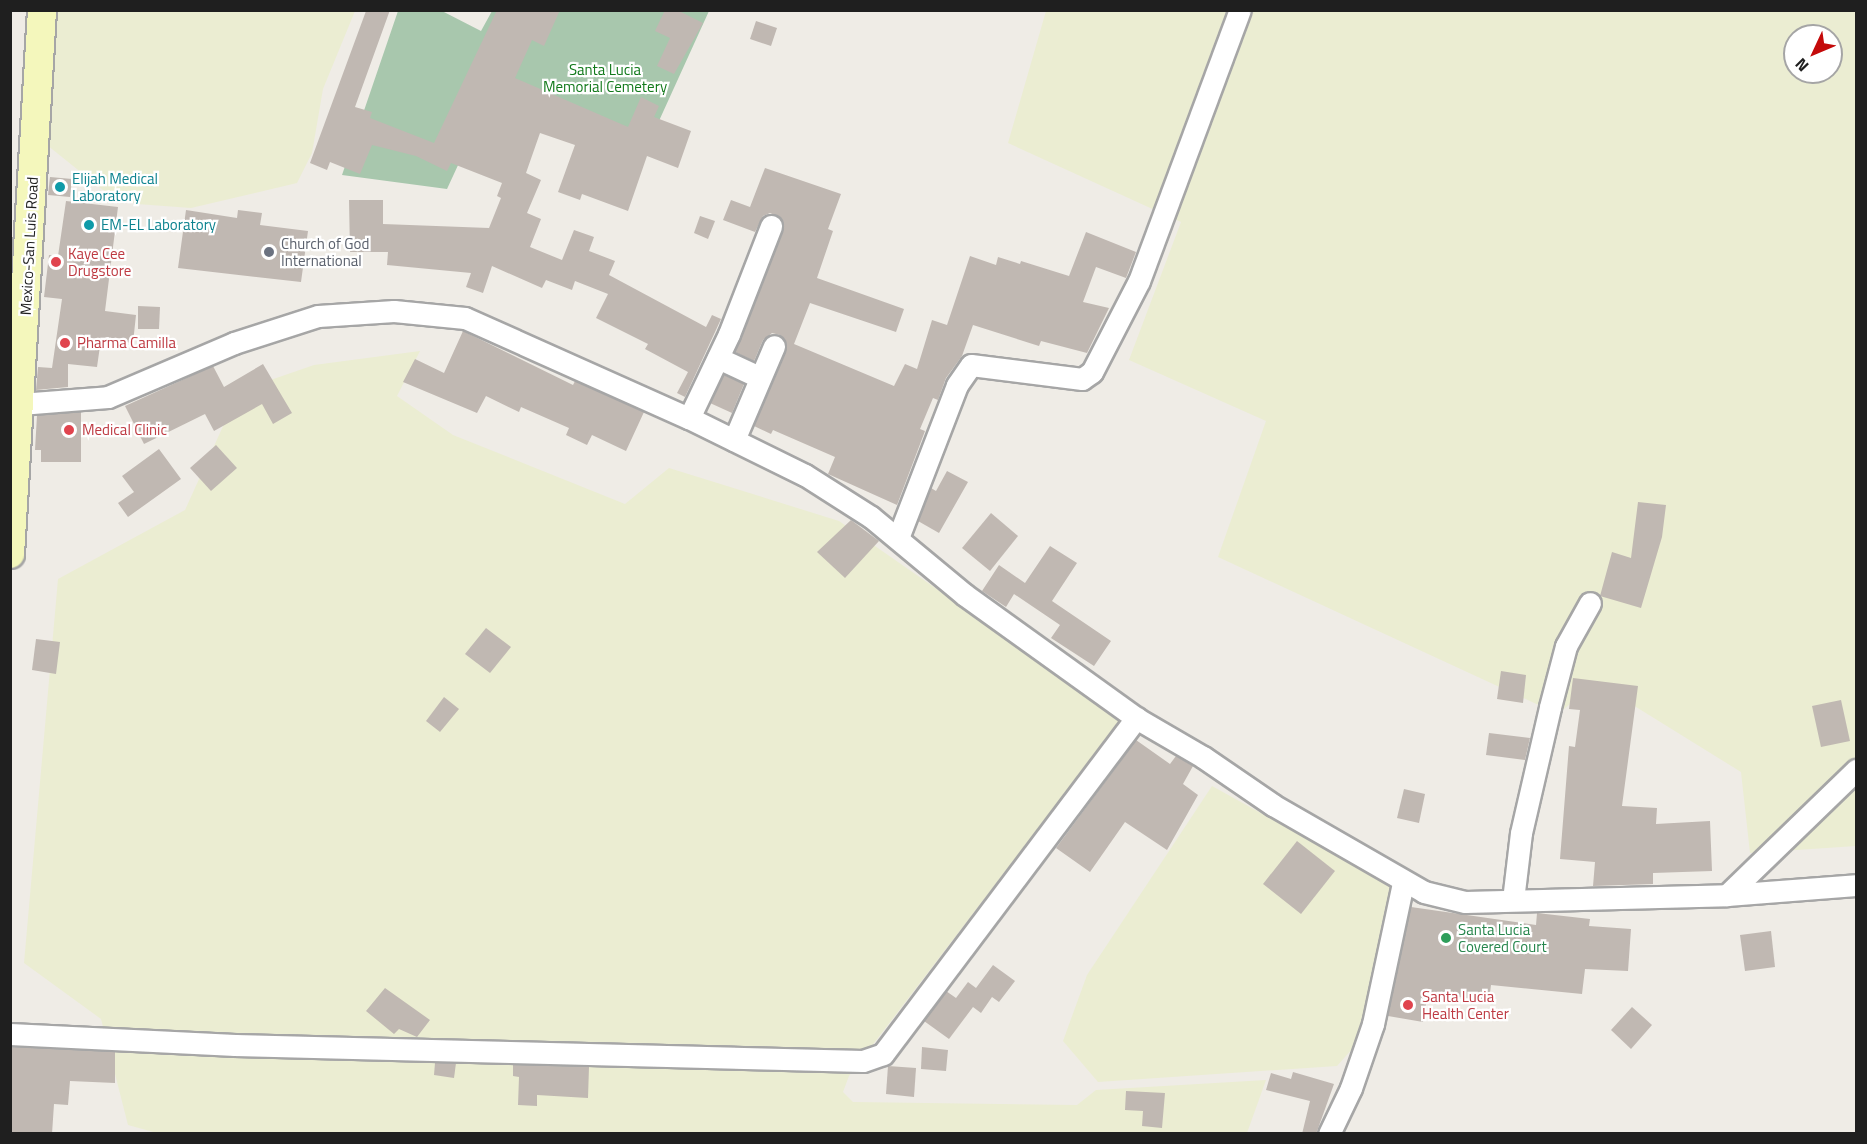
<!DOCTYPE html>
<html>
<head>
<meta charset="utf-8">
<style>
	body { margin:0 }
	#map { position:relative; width:1867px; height:1144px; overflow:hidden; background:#efece6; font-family:"Titillium Web",sans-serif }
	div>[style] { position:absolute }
	.farmland>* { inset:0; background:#ebedd2 }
	.cemetery>* { inset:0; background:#a8c7ad }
	.building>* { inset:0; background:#c0b8b2 }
	.roads { filter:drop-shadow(2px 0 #a6a6a6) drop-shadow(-2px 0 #a6a6a6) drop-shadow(0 2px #a6a6a6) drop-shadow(0 -2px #a6a6a6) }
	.minor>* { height:21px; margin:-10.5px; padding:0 10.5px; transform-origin:10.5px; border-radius:10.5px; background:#fff }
	.secondary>* { height:28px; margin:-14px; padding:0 14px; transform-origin:14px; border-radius:14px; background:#f4f7bc }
	.dots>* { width:16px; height:16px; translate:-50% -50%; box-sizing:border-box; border:3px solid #fff; border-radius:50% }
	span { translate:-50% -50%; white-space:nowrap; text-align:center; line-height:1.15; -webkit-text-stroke:4.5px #fff; paint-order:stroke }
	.park-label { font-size:15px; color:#11791a }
	.culture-label { font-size:15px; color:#0d838f }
	.left { translate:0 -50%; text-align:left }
	.worship-label { font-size:15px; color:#5b616d }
	.street-label { font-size:15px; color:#1f1f1f }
	.health-label { font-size:15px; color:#be3a42 }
	.leisure-label { font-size:15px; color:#27864d }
	.frame { position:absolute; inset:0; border:12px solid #1f1f1f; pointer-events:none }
	.north { position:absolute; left:1783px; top:24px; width:60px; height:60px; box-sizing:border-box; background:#fff; border:2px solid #a5a5a5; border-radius:50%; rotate:226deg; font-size:16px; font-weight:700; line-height:24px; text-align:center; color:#1f1f1f }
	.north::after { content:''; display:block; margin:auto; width:21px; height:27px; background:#c40a0a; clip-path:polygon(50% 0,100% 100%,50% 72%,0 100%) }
</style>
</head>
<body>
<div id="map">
	<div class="farmland">
		<i style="clip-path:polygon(54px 11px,355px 11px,323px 89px,312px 153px,297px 183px,191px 208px,137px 204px,108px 194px,47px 145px)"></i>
		<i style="clip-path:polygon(evenodd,1046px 11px,1856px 11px,1856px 846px,1750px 853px,1741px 772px,1628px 702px,1582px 694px,1558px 714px,1218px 557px,1266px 421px,1129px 360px,1181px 222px,1008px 143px,1046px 11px,1795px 36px,1831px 36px,1831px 72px,1795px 72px,1795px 36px)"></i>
		<i style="clip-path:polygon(420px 351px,397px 396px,453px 435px,625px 504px,669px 468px,839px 521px,1122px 718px,849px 1076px,843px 1092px,853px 1102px,1077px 1105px,1096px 1090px,1266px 1080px,1247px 1133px,157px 1133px,128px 1125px,101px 1019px,24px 963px,58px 579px,185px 510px,239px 391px,314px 365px)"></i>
		<i style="clip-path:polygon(1212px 786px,1400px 890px,1362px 1038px,1337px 1066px,1098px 1082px,1063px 1041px,1087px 975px)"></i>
	</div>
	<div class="cemetery">
		<i style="clip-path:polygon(398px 11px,442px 11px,481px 31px,492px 11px,709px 11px,638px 167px,490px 96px,447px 189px,342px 175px)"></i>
	</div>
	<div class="building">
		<i style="clip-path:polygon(390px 10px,355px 107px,372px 112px,370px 118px,434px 143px,497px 10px,560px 10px,544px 46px,532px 40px,515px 78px,628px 127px,641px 97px,659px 106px,654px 117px,691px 131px,678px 168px,647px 156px,628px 211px,582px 194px,580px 200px,558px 192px,575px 145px,540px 133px,526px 173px,541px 180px,527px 213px,541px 219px,530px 247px,562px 260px,574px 230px,594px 237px,589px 251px,615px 261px,609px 275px,706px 327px,712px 315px,721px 319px,685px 397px,677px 393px,688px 372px,645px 349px,648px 344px,596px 318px,608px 294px,575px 281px,572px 290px,546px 280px,542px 288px,492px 266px,483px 293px,466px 287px,471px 273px,387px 265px,388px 252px,350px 252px,349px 200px,383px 200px,383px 224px,489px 228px,501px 198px,497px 196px,502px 183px,451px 163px,447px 171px,416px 156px,372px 145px,360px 174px,330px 162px,327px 170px,310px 163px,366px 11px)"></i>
		<i style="clip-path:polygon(665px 10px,677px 10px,703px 23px,674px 74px,657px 66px,670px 38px,655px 31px)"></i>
		<i style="clip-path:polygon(756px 21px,777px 28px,771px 46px,750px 39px)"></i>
		<i style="clip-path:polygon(765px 168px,841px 194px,828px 229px,833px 231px,817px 278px,904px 309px,896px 332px,810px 303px,794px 344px,894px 386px,905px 364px,917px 369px,932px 320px,947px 325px,970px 256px,996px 265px,998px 257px,1020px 264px,1021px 261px,1069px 276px,1086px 232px,1136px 252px,1126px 278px,1096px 267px,1083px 302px,1109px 308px,1087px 353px,1041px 341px,1039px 346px,973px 325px,962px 356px,946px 378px,938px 400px,933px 398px,920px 429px,925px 431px,897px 505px,828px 474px,835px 457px,773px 430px,771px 434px,754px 426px,787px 344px,780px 335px,772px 333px,763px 340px,754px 361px,735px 352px,784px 225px,781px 218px,770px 213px,763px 216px,755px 232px,723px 220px,731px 200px,750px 207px)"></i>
		<i style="clip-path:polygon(50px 177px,72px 179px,70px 197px,48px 195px)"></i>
		<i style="clip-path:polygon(66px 201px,118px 207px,105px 311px,136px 315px,133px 343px,101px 339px,97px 367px,68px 364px,68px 387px,36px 390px,38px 367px,52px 368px,62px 299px,44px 297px,49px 255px,58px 256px)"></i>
		<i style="clip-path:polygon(186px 210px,237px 218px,238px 210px,262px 213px,260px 225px,308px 231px,301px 282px,178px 268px)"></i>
		<i style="clip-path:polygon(700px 216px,715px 221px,708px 239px,694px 233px)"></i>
		<i style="clip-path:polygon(138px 306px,160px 307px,159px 329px,138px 329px)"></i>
		<i style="clip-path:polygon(463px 331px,573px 385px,575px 381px,644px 412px,626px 451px,592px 435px,587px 445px,566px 435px,569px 428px,521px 407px,519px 412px,486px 396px,477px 413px,403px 382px,415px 359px,444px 373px)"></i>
		<i style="clip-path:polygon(263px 364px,292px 413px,273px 424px,262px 404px,214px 431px,205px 414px,144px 444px,125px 406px,213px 366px,224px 387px)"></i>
		<i style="clip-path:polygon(724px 375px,744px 384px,732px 413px,710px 403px)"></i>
		<i style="clip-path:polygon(81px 412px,81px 462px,41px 462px,41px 450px,35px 450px,37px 415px)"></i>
		<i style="clip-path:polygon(216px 445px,237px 468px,211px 491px,190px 468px)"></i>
		<i style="clip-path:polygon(159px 449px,181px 479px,128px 517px,118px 503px,134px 492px,122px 476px)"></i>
		<i style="clip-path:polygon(947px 471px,968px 482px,939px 533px,918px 521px,931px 488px,936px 491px)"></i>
		<i style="clip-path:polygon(1638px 502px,1666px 505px,1662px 537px,1641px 608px,1600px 596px,1612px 552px,1631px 558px)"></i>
		<i style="clip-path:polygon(991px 513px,1018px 536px,990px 571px,962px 548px)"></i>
		<i style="clip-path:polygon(851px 520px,879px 541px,845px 578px,817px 552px)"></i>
		<i style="clip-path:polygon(1050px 546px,1077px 563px,1052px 601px,1111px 641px,1094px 666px,1051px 638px,1060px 625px,1014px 594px,1006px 607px,982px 591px,999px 565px,1025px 583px)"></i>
		<i style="clip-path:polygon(486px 628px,511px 647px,490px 673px,465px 654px)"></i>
		<i style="clip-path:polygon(36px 639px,60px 642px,56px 674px,32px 670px)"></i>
		<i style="clip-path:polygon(1501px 671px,1526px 675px,1523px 703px,1497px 699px)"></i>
		<i style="clip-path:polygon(1573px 678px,1638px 686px,1622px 806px,1657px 808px,1656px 824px,1710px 821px,1712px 871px,1653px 873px,1653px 884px,1593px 886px,1595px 862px,1560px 859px,1569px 746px,1575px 747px,1580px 710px,1569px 709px)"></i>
		<i style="clip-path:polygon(444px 697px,459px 709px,440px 732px,426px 721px)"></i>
		<i style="clip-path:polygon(1841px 700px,1850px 741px,1821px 747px,1812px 706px)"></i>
		<i style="clip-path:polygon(1489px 733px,1530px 738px,1525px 760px,1486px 755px)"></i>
		<i style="clip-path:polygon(1136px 740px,1170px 764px,1176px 756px,1193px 766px,1183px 784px,1198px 795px,1167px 850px,1125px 822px,1090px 872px,1056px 848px)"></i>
		<i style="clip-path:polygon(1404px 789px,1425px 794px,1419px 823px,1397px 818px)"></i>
		<i style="clip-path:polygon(1297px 841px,1335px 871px,1301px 914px,1263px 884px)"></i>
		<i style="clip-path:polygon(1411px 907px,1536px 925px,1537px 913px,1590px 919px,1589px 926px,1631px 929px,1628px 971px,1585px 969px,1582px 994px,1491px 985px,1489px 1001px,1428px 993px,1423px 1022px,1388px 1016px)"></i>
		<i style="clip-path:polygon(1771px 931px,1775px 967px,1745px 971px,1740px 935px)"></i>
		<i style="clip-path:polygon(993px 965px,1015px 981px,999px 1002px,992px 997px,981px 1013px,973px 1007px,949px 1039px,924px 1021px,946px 991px,956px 998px,968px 982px,976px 988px)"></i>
		<i style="clip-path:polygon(385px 988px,430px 1020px,417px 1037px,399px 1029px,394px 1034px,366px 1011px)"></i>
		<i style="clip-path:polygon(1632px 1007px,1652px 1025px,1631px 1049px,1611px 1030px)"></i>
		<i style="clip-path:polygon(10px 1047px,115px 1052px,115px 1083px,70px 1081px,68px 1105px,54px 1104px,52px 1134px,10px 1134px)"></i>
		<i style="clip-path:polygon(922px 1047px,948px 1050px,946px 1071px,921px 1069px)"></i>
		<i style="clip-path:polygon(435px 1063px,456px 1063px,454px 1078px,434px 1075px)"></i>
		<i style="clip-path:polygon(513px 1065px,589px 1067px,588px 1098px,537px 1095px,537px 1106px,518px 1105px,519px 1077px,513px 1076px)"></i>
		<i style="clip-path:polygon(888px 1066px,916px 1068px,914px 1097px,886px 1094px)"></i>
		<i style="clip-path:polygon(1293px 1072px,1334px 1084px,1316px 1134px,1302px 1134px,1310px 1101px,1266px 1090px,1271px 1073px,1291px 1079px)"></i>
		<i style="clip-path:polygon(1126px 1091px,1165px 1093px,1162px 1128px,1142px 1126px,1143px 1111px,1125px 1110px)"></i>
	</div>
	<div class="roads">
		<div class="minor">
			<i style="left:718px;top:358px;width:45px;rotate:24.9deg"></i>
			<i style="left:20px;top:404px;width:88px;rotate:-4.5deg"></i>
			<i style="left:108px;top:397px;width:137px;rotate:-23.2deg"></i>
			<i style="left:234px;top:343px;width:88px;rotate:-17.8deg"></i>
			<i style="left:318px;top:316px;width:76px;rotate:-3.8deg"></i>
			<i style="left:394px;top:311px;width:71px;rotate:5.6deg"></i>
			<i style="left:465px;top:318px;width:245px;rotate:24.1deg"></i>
			<i style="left:689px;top:418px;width:129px;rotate:26.2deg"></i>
			<i style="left:805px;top:475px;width:78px;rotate:32.5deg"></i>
			<i style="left:871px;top:517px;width:122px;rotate:39.7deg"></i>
			<i style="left:965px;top:595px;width:211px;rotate:35.7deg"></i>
			<i style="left:1136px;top:718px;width:78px;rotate:30.2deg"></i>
			<i style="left:1203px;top:757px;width:85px;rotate:34.4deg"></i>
			<i style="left:1273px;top:805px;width:174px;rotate:29.9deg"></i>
			<i style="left:1424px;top:892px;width:42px;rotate:13.7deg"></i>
			<i style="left:1465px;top:902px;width:262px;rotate:-1.5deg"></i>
			<i style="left:1727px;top:895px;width:129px;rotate:-4.4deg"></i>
			<i style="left:689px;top:418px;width:93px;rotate:-64.5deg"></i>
			<i style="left:729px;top:334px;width:116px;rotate:-68.7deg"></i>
			<i style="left:734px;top:440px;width:102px;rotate:-66.9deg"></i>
			<i style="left:898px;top:538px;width:164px;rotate:-68.9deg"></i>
			<i style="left:957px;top:385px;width:24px;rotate:-55deg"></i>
			<i style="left:971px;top:365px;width:112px;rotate:7.2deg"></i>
			<i style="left:1082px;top:379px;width:12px;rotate:-35deg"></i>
			<i style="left:1092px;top:372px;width:102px;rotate:-62.7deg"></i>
			<i style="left:1139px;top:281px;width:289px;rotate:-69.6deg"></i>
			<i style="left:1727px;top:895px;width:180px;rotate:-44.1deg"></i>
			<i style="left:1513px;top:900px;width:67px;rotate:-83.2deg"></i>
			<i style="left:1521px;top:833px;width:129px;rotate:-77deg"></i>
			<i style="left:1550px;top:707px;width:63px;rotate:-75.3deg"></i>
			<i style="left:1566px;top:646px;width:49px;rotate:-60.8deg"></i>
			<i style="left:10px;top:1034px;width:225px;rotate:2.8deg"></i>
			<i style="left:235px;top:1045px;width:628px;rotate:1.46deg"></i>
			<i style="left:863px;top:1061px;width:21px;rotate:-19deg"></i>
			<i style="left:883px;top:1054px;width:421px;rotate:-53deg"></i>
			<i style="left:1329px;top:1134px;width:51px;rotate:-64.4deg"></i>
			<i style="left:1351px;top:1088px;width:68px;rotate:-71deg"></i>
			<i style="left:1373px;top:1024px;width:144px;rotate:-78deg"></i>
		</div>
		<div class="secondary">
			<i style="left:10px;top:554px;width:545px;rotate:-86.63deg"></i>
		</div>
	</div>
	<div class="dots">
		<i style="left:60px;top:187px;background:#0f9aa8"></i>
		<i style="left:89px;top:225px;background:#0f9aa8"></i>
		<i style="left:269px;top:252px;background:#6b7280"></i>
		<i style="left:56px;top:262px;background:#e0444e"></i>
		<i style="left:65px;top:343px;background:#e0444e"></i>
		<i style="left:69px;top:430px;background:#e0444e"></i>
		<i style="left:1446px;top:938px;background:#2e9e5b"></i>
		<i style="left:1408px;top:1005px;background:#e0444e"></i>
	</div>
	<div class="park-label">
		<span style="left:605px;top:78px">Santa Lucia<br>Memorial Cemetery</span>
	</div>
	<div class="culture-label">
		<span class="left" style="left:72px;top:187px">Elijah Medical<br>Laboratory</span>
		<span class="left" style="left:101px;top:225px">EM-EL Laboratory</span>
	</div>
	<div class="worship-label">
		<span class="left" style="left:281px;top:252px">Church of God<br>International</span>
	</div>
	<div class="street-label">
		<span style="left:29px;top:246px;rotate:-87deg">Mexico-San Luis Road</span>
	</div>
	<div class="health-label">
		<span class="left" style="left:68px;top:262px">Kaye Cee<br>Drugstore</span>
		<span class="left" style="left:77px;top:343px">Pharma Camilla</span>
		<span class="left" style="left:82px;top:430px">Medical Clinic</span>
		<span class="left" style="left:1422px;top:1005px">Santa Lucia<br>Health Center</span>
	</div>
	<div class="leisure-label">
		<span class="left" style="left:1458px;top:938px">Santa Lucia<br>Covered Court</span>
	</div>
	<div class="frame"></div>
	<div class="north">N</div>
</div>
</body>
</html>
